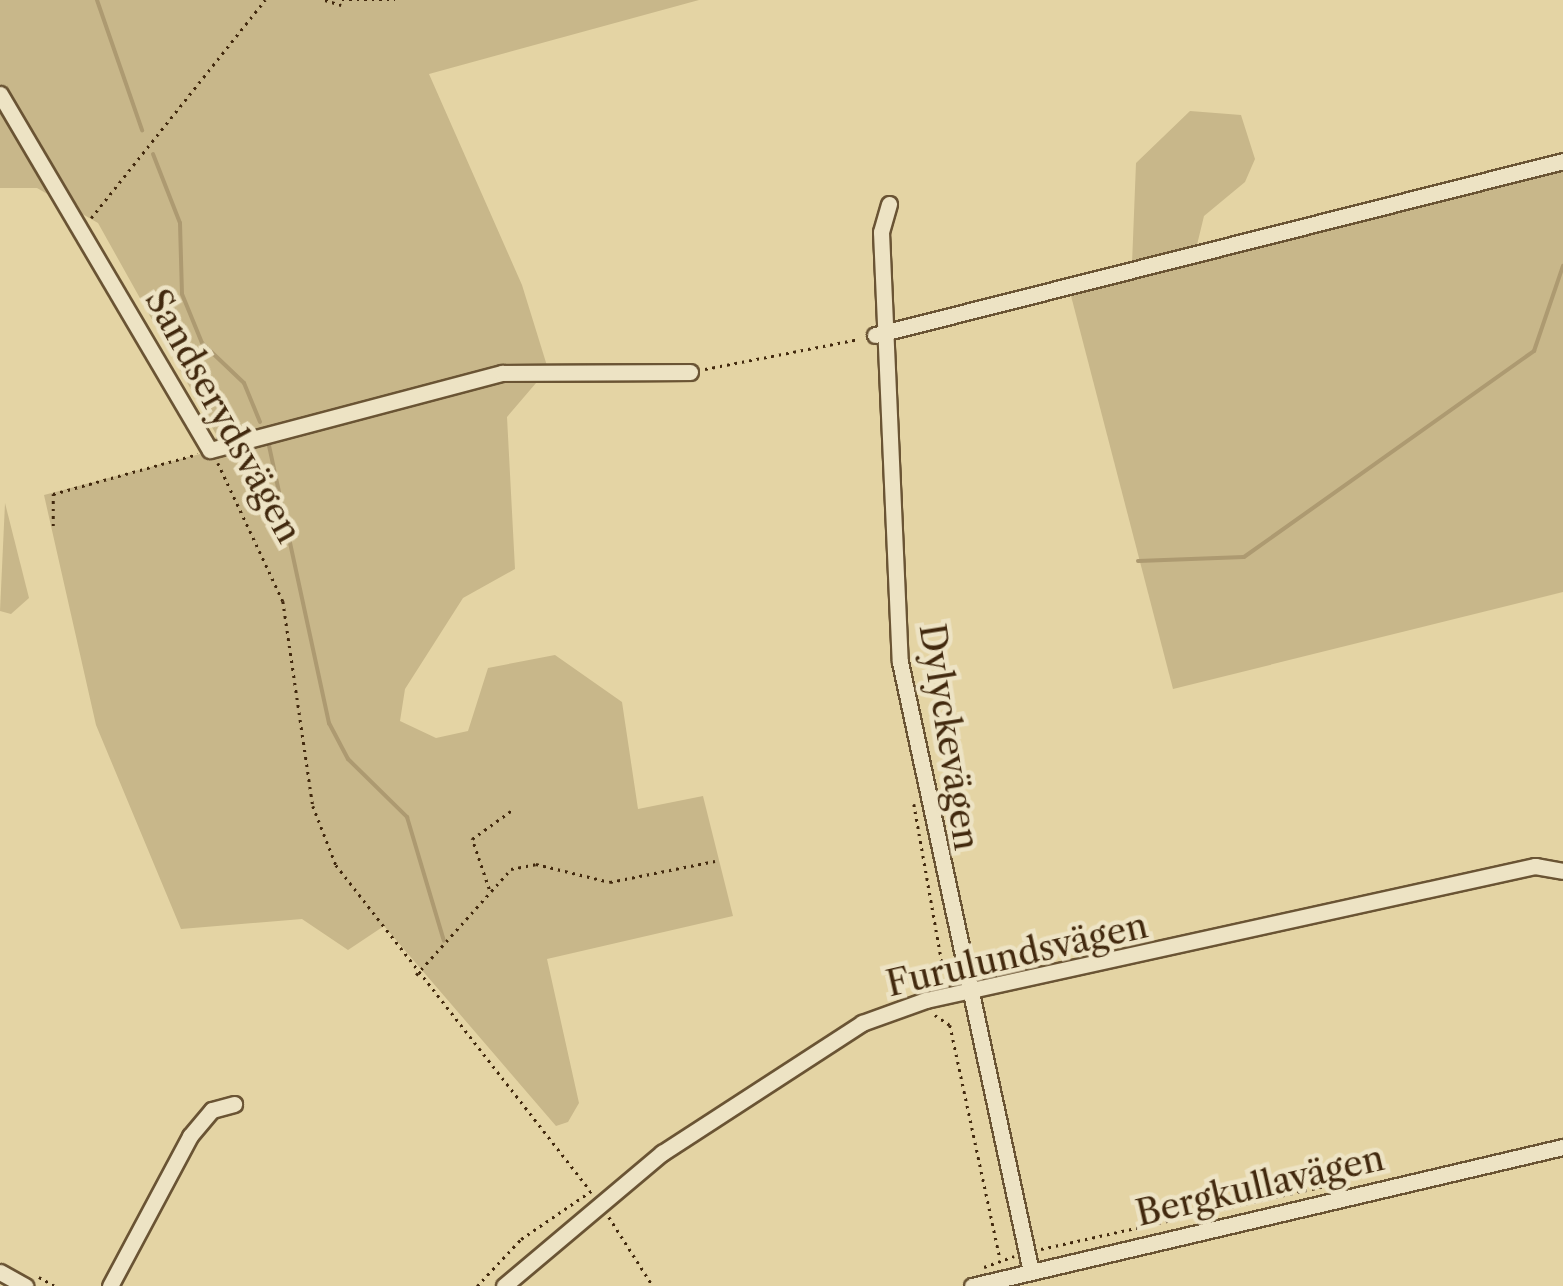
<!DOCTYPE html>
<html>
<head>
<meta charset="utf-8">
<style>
	body { margin:0 }
	#map { position:relative; width:1563px; height:1286px; overflow:hidden; background:#e4d4a4; font-family:"Libre Caslon Text",serif }
	div>[style] { position:absolute }
	.green>* { inset:0; background:#c8b78a }
	.stream>* { height:4px; margin:-2px; padding:0 2px; transform-origin:2px; border-radius:2px; background:#ad9a71 }
	.path>* { height:2.5px; margin-top:-1.25px; transform-origin:0; background:repeating-linear-gradient(90deg,#42290e 0 2.5px,transparent 0 7.5px) }
	.roads { filter:drop-shadow(2px 0 #6a5434) drop-shadow(-2px 0 #6a5434) drop-shadow(0 2px #6a5434) drop-shadow(0 -2px #6a5434) }
	.minor>* { height:15px; margin:-7.5px; padding:0 7.5px; transform-origin:7.5px; border-radius:7.5px; background:#ede3c4 }
	span { translate:-50% -50%; white-space:nowrap; text-align:center; line-height:1.15; -webkit-text-stroke:9px #ede3c4; paint-order:stroke }
	.street-label { font-size:35px; color:#42290e }
</style>
</head>
<body>
<div id="map">
	<div class="green">
		<i style="clip-path:polygon(0 0,699px 0,429px 74px,522px 285px,548px 369px,507px 417px,515px 569px,463px 598px,405px 689px,400px 721px,436px 738px,468px 731px,488px 668px,555px 655px,622px 702px,638px 809px,703px 796px,733px 916px,547px 959px,579px 1103px,568px 1122px,556px 1126px,384px 926px,348px 950px,302px 919px,181px 929px,96px 725px,44px 495px,200px 454px,217px 436px,98px 223px,37px 188px,0 188px)"></i>
		<i style="clip-path:polygon(1190px 111px,1241px 115px,1255px 159px,1245px 182px,1204px 216px,1196px 249px,1132px 264px,1136px 163px)"></i>
		<i style="clip-path:polygon(1563px 167px,1563px 592px,1173px 689px,1070px 292px)"></i>
		<i style="clip-path:polygon(5px 503px,29px 598px,11px 614px,0 611px)"></i>
	</div>
	<div class="stream">
		<i style="left:97px;top:0;width:138px;rotate:70.9deg"></i>
		<i style="left:153px;top:154px;width:74px;rotate:68.6deg"></i>
		<i style="left:180px;top:223px;width:71px;rotate:88.4deg"></i>
		<i style="left:182px;top:294px;width:53px;rotate:67.8deg"></i>
		<i style="left:202px;top:343px;width:58px;rotate:43.6deg"></i>
		<i style="left:244px;top:383px;width:42px;rotate:67.7deg"></i>
		<i style="left:268px;top:441px;width:289px;rotate:77.8deg"></i>
		<i style="left:329px;top:723px;width:41px;rotate:62.2deg"></i>
		<i style="left:348px;top:759px;width:83px;rotate:44.5deg"></i>
		<i style="left:407px;top:817px;width:129px;rotate:73.4deg"></i>
		<i style="left:1138px;top:561px;width:106px;rotate:-2.2deg"></i>
		<i style="left:1244px;top:557px;width:356px;rotate:-35.4deg"></i>
		<i style="left:1534px;top:351px;width:90px;rotate:-71.2deg"></i>
	</div>
	<div class="path">
		<i style="left:325px;top:0;width:17px;rotate:17deg"></i>
		<i style="left:342px;top:0;width:53px"></i>
		<i style="left:91px;top:218px;width:279px;rotate:-51.4deg"></i>
		<i style="left:705px;top:369px;width:157px;rotate:-11deg"></i>
		<i style="left:218px;top:463px;width:153px;rotate:64.8deg"></i>
		<i style="left:283px;top:601px;width:207px;rotate:81.7deg"></i>
		<i style="left:313px;top:806px;width:63px;rotate:68.7deg"></i>
		<i style="left:336px;top:865px;width:412px;rotate:52deg"></i>
		<i style="left:53px;top:526px;width:32px;rotate:-90deg"></i>
		<i style="left:53px;top:494px;width:150px;rotate:-15.4deg"></i>
		<i style="left:914px;top:804px;width:160px;rotate:80deg"></i>
		<i style="left:942px;top:962px;width:21px;rotate:107deg"></i>
		<i style="left:489px;top:889px;width:53px;rotate:-108.8deg"></i>
		<i style="left:472px;top:839px;width:49px;rotate:-35.9deg"></i>
		<i style="left:416px;top:975px;width:142px;rotate:-48.1deg"></i>
		<i style="left:511px;top:869px;width:25px;rotate:-11deg"></i>
		<i style="left:536px;top:864px;width:76px;rotate:13.7deg"></i>
		<i style="left:610px;top:882px;width:107px;rotate:-11.3deg"></i>
		<i style="left:935px;top:1015px;width:18px;rotate:34deg"></i>
		<i style="left:950px;top:1025px;width:238px;rotate:77.9deg"></i>
		<i style="left:609px;top:1217px;width:82px;rotate:57.5deg"></i>
		<i style="left:1041px;top:1249px;width:292px;rotate:-12.5deg"></i>
		<i style="left:984px;top:1267px;width:32px;rotate:-20deg"></i>
		<i style="left:39px;top:1277px;width:18px;rotate:29deg"></i>
		<i style="left:477px;top:1286px;width:64px;rotate:-46.9deg"></i>
		<i style="left:521px;top:1239px;width:88px;rotate:-34.4deg"></i>
	</div>
	<div class="roads">
		<div class="minor">
			<i style="left:0;top:94px;width:413px;rotate:59.5deg"></i>
			<i style="left:210px;top:450px;width:302px;rotate:-14.8deg"></i>
			<i style="left:502px;top:373px;width:188px;rotate:-0.3deg"></i>
			<i style="left:889px;top:204px;width:29px;rotate:106deg"></i>
			<i style="left:881px;top:232px;width:430px;rotate:87.5deg"></i>
			<i style="left:900px;top:662px;width:624px;rotate:77.88deg"></i>
			<i style="left:875px;top:335px;width:710px;rotate:-14.19deg"></i>
			<i style="left:0;top:1272px;width:29px;rotate:29deg"></i>
			<i style="left:110px;top:1286px;width:170px;rotate:-61.9deg"></i>
			<i style="left:190px;top:1136px;width:34px;rotate:-50deg"></i>
			<i style="left:212px;top:1110px;width:23px;rotate:-15deg"></i>
			<i style="left:504px;top:1286px;width:207px;rotate:-40.1deg"></i>
			<i style="left:662px;top:1153px;width:239px;rotate:-33deg"></i>
			<i style="left:862px;top:1023px;width:68px;rotate:-19.8deg"></i>
			<i style="left:926px;top:1000px;width:624px;rotate:-12.41deg"></i>
			<i style="left:1535px;top:866px;width:28px;rotate:10deg"></i>
			<i style="left:972px;top:1286px;width:607px;rotate:-13.24deg"></i>
		</div>
	</div>
	<div class="street-label">
		<span style="left:223px;top:416px;rotate:61deg">Sandserydsvägen</span>
		<span style="left:949px;top:737px;rotate:81deg">Dylyckevägen</span>
		<span style="left:1017px;top:955px;rotate:-13deg">Furulundsvägen</span>
		<span style="left:1260px;top:1186px;rotate:-13deg">Bergkullavägen</span>
	</div>
</div>
</body>
</html>
